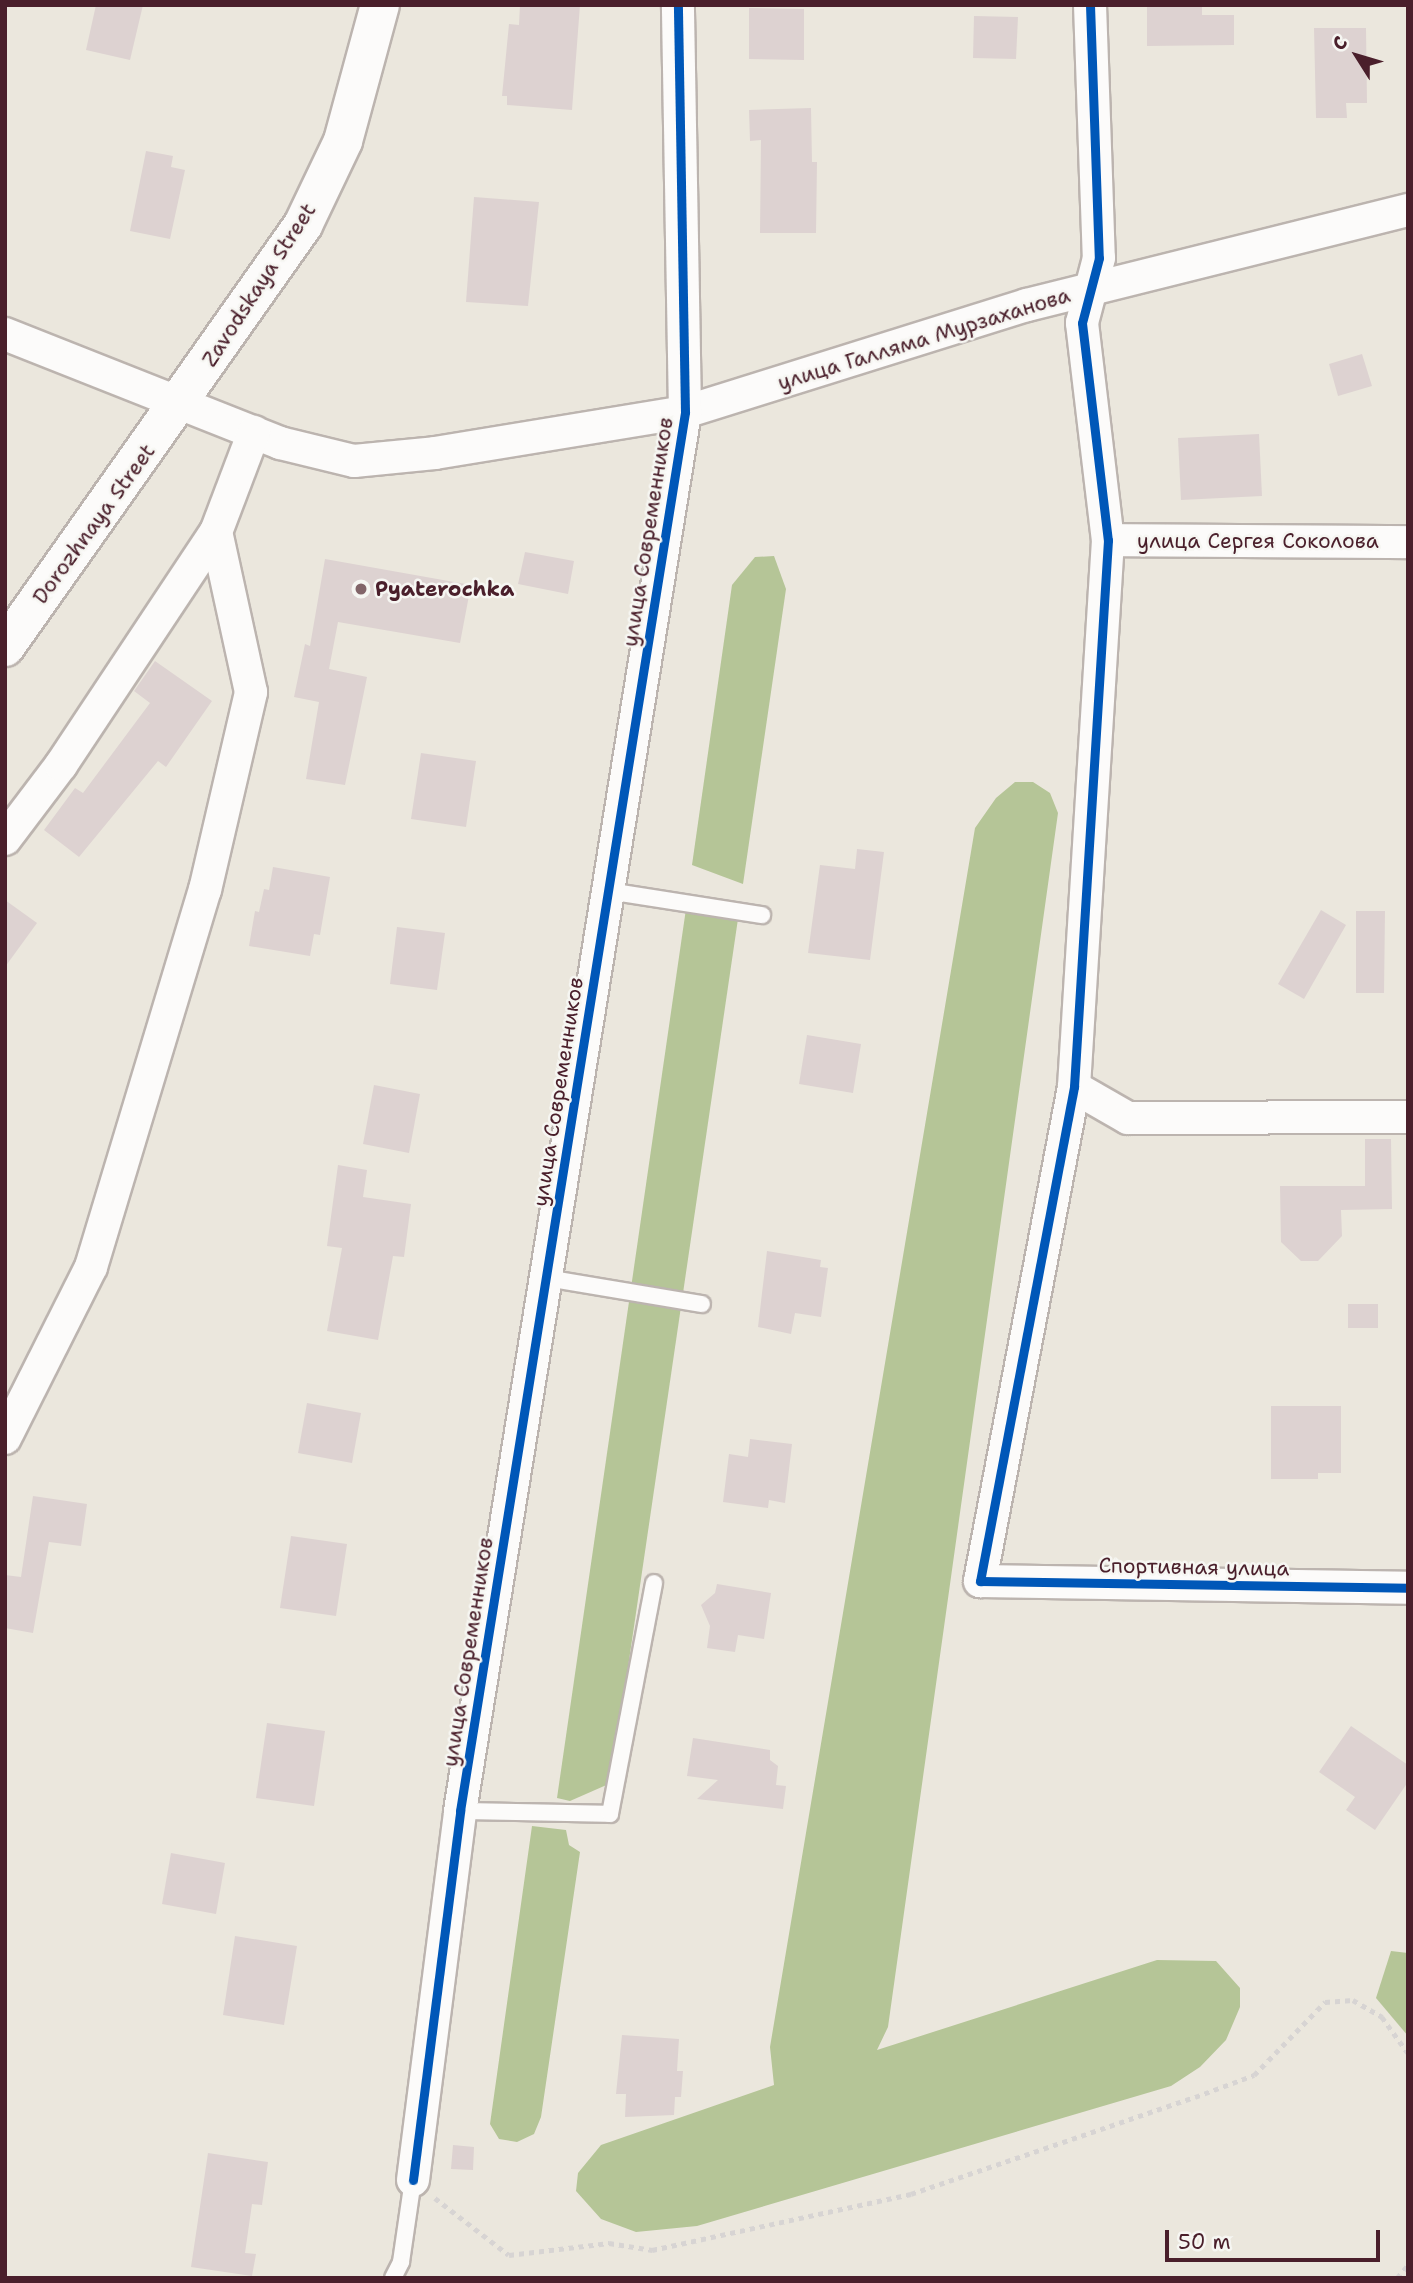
<!DOCTYPE html>
<html>
<head>
<meta charset="utf-8">
<style>
	body { margin:0 }
	#map { position:relative; width:1413px; height:2283px; overflow:hidden; background:#ebe7dd; font-family:"Shantell Sans",sans-serif }
	div>[style] { position:absolute }
	.forest>* { inset:0; background:#b5c597 }
	.building>* { inset:0; background:#ddd2d1 }
	.path>* { height:4.5px; margin-top:-2.25px; transform-origin:0; background:repeating-linear-gradient(90deg,#d7d4d3 0 5px,transparent 0 10px) }
	.roads { filter:drop-shadow(2px 0 #bcb4af) drop-shadow(-2px 0 #bcb4af) drop-shadow(0 2px #bcb4af) drop-shadow(0 -2px #bcb4af) }
	.service>* { height:16px; margin:-8px; padding:0 8px; transform-origin:8px; border-radius:8px; background:#fcfbfa }
	.minor>* { height:32px; margin:-16px; padding:0 16px; transform-origin:16px; border-radius:16px; background:#fcfbfa }
	.tertiary>* { height:38px; margin:-19px; padding:0 19px; transform-origin:19px; border-radius:19px; background:#fcfbfa }
	.cycleway>* { height:9px; margin:-4.5px; padding:0 4.5px; transform-origin:4.5px; border-radius:4.5px; background:#0057b8 }
	.dots>* { width:19px; height:19px; translate:-50% -50%; box-sizing:border-box; border:4px solid #f6f6f2; border-radius:50% }
	span { translate:-50% -50%; white-space:nowrap; text-align:center; line-height:1.15; -webkit-text-stroke:5px #f6f6f2; paint-order:stroke }
	.street-label { font-size:21px; color:#4a1f2b }
	.poi-label { font-size:21px; color:#4a1f2b; font-weight:700 }
	.left { translate:0 -50%; text-align:left }
	.frame { position:absolute; inset:0; border:7px solid #4a1f2b; pointer-events:none }
	.north { position:absolute; left:1322px; top:21px; width:70px; height:70px; -webkit-text-stroke:5px #f6f6f2; paint-order:stroke; rotate:307deg; font-size:19px; font-weight:700; line-height:28px; text-align:center; color:#4a1f2b }
	.north::after { content:''; display:block; margin:auto; width:24px; height:32px; background:#4a1f2b; clip-path:polygon(50% 0,100% 100%,50% 72%,0 100%) }
	.scale { position:absolute; left:1165px; top:2230px; width:215px; height:32px; box-sizing:border-box; border:4px solid #4a1f2b; border-top:0; padding-left:9px; font-size:21px; line-height:24px; white-space:nowrap; color:#4a1f2b; -webkit-text-stroke:5px #f6f6f2; paint-order:stroke }
</style>
</head>
<body>
<div id="map">
	<div class="forest">
		<i style="clip-path:polygon(774px 556px,786px 589px,743px 884px,692px 865px,732px 585px,755px 557px)"></i>
		<i style="clip-path:polygon(1015px 782px,1033px 782px,1050px 793px,1058px 813px,888px 2027px,877px 2050px,1157px 1960px,1216px 1961px,1240px 1988px,1240px 2007px,1226px 2040px,1200px 2067px,1171px 2086px,697px 2226px,636px 2232px,601px 2219px,576px 2191px,578px 2173px,601px 2145px,774px 2085px,770px 2047px,975px 828px,996px 798px)"></i>
		<i style="clip-path:polygon(688px 895px,739px 912px,611px 1783px,570px 1801px,557px 1798px)"></i>
		<i style="clip-path:polygon(532px 1826px,566px 1830px,569px 1845px,580px 1852px,541px 2117px,534px 2134px,517px 2142px,499px 2139px,490px 2124px)"></i>
		<i style="clip-path:polygon(1391px 1951px,1408px 1953px,1408px 2036px,1376px 1998px)"></i>
	</div>
	<div class="building">
		<i style="clip-path:polygon(96px 5px,143px 5px,130px 60px,86px 50px)"></i>
		<i style="clip-path:polygon(520px 5px,580px 5px,572px 110px,507px 105px,507px 96px,502px 96px,509px 24px,519px 25px)"></i>
		<i style="clip-path:polygon(1147px 5px,1202px 5px,1202px 15px,1234px 15px,1234px 45px,1147px 46px)"></i>
		<i style="clip-path:polygon(749px 8px,804px 9px,804px 60px,749px 59px)"></i>
		<i style="clip-path:polygon(974px 16px,1018px 17px,1016px 59px,973px 58px)"></i>
		<i style="clip-path:polygon(1314px 28px,1366px 28px,1367px 103px,1346px 103px,1347px 118px,1316px 118px)"></i>
		<i style="clip-path:polygon(811px 108px,812px 162px,817px 162px,816px 233px,760px 233px,761px 140px,750px 141px,749px 110px)"></i>
		<i style="clip-path:polygon(146px 151px,173px 156px,171px 167px,185px 170px,170px 239px,130px 231px)"></i>
		<i style="clip-path:polygon(474px 197px,539px 202px,528px 306px,466px 302px)"></i>
		<i style="clip-path:polygon(1362px 354px,1372px 386px,1338px 396px,1329px 364px)"></i>
		<i style="clip-path:polygon(1259px 434px,1262px 496px,1181px 500px,1178px 438px)"></i>
		<i style="clip-path:polygon(525px 552px,574px 561px,568px 594px,518px 584px)"></i>
		<i style="clip-path:polygon(325px 559px,471px 585px,460px 643px,338px 622px,329px 669px,367px 677px,345px 785px,306px 779px,319px 702px,294px 697px,305px 644px,310px 646px)"></i>
		<i style="clip-path:polygon(155px 661px,212px 701px,166px 767px,158px 761px,79px 857px,44px 830px,75px 788px,83px 793px,150px 703px,134px 691px)"></i>
		<i style="clip-path:polygon(421px 753px,476px 761px,466px 827px,411px 819px)"></i>
		<i style="clip-path:polygon(857px 849px,884px 852px,870px 960px,808px 953px,820px 865px,855px 869px)"></i>
		<i style="clip-path:polygon(273px 867px,330px 877px,320px 935px,314px 934px,310px 956px,249px 946px,255px 911px,259px 912px,264px 889px,269px 890px)"></i>
		<i style="clip-path:polygon(5px 900px,37px 923px,5px 967px)"></i>
		<i style="clip-path:polygon(1321px 910px,1346px 925px,1304px 999px,1278px 984px)"></i>
		<i style="clip-path:polygon(1356px 911px,1385px 911px,1384px 993px,1356px 993px)"></i>
		<i style="clip-path:polygon(397px 927px,445px 933px,437px 990px,390px 984px)"></i>
		<i style="clip-path:polygon(807px 1035px,861px 1044px,853px 1093px,799px 1084px)"></i>
		<i style="clip-path:polygon(374px 1085px,420px 1094px,409px 1153px,363px 1144px)"></i>
		<i style="clip-path:polygon(1365px 1139px,1391px 1139px,1392px 1209px,1341px 1210px,1342px 1236px,1318px 1261px,1301px 1261px,1281px 1242px,1280px 1186px,1365px 1186px)"></i>
		<i style="clip-path:polygon(338px 1165px,367px 1170px,363px 1197px,411px 1204px,404px 1257px,393px 1256px,378px 1340px,327px 1331px,342px 1248px,327px 1246px)"></i>
		<i style="clip-path:polygon(767px 1251px,821px 1260px,820px 1267px,828px 1268px,821px 1317px,795px 1313px,791px 1334px,758px 1327px)"></i>
		<i style="clip-path:polygon(1348px 1304px,1378px 1304px,1378px 1328px,1348px 1328px)"></i>
		<i style="clip-path:polygon(307px 1403px,361px 1413px,352px 1463px,298px 1453px)"></i>
		<i style="clip-path:polygon(1271px 1406px,1341px 1406px,1341px 1473px,1318px 1473px,1318px 1479px,1271px 1479px)"></i>
		<i style="clip-path:polygon(750px 1439px,792px 1444px,785px 1503px,769px 1500px,768px 1508px,723px 1502px,729px 1454px,748px 1457px)"></i>
		<i style="clip-path:polygon(33px 1496px,87px 1504px,81px 1546px,49px 1542px,33px 1633px,5px 1628px,5px 1575px,21px 1577px)"></i>
		<i style="clip-path:polygon(291px 1536px,347px 1544px,336px 1616px,280px 1608px)"></i>
		<i style="clip-path:polygon(717px 1584px,771px 1593px,764px 1639px,738px 1635px,735px 1652px,707px 1648px,710px 1626px,701px 1605px,715px 1593px)"></i>
		<i style="clip-path:polygon(267px 1723px,325px 1731px,314px 1806px,256px 1798px)"></i>
		<i style="clip-path:polygon(1351px 1726px,1408px 1765px,1408px 1782px,1375px 1830px,1346px 1810px,1355px 1797px,1319px 1772px)"></i>
		<i style="clip-path:polygon(693px 1738px,770px 1750px,770px 1760px,778px 1766px,776px 1785px,786px 1786px,783px 1809px,697px 1799px,718px 1780px,687px 1776px)"></i>
		<i style="clip-path:polygon(171px 1853px,225px 1863px,216px 1914px,162px 1904px)"></i>
		<i style="clip-path:polygon(235px 1936px,297px 1946px,284px 2025px,223px 2015px)"></i>
		<i style="clip-path:polygon(622px 2035px,679px 2039px,677px 2071px,683px 2071px,681px 2097px,675px 2097px,674px 2115px,625px 2117px,626px 2094px,616px 2094px)"></i>
		<i style="clip-path:polygon(453px 2145px,474px 2147px,473px 2170px,451px 2169px)"></i>
		<i style="clip-path:polygon(208px 2153px,268px 2162px,262px 2205px,252px 2204px,245px 2253px,256px 2254px,252px 2276px,191px 2267px)"></i>
	</div>
	<div class="path">
		<i style="left:435px;top:2198px;width:93px;rotate:37.6deg"></i>
		<i style="left:509px;top:2255px;width:101px;rotate:-6.8deg"></i>
		<i style="left:609px;top:2243px;width:44px;rotate:9.2deg"></i>
		<i style="left:652px;top:2250px;width:265px;rotate:-12.2deg"></i>
		<i style="left:911px;top:2194px;width:300px;rotate:-18.9deg"></i>
		<i style="left:1195px;top:2097px;width:63px;rotate:-20.4deg"></i>
		<i style="left:1254px;top:2075px;width:102px;rotate:-45.8deg"></i>
		<i style="left:1325px;top:2002px;width:28px;rotate:-4deg"></i>
		<i style="left:1353px;top:2000px;width:34px;rotate:30deg"></i>
		<i style="left:1382px;top:2017px;width:44px;rotate:54.2deg"></i>
		<i style="left:1397px;top:2278px;width:17px;rotate:-50deg"></i>
	</div>
	<div class="roads">
		<div class="service">
			<i style="left:608px;top:891px;width:156px;rotate:8.9deg"></i>
			<i style="left:546px;top:1278px;width:158px;rotate:9.5deg"></i>
			<i style="left:460px;top:1811px;width:150px;rotate:1.1deg"></i>
			<i style="left:610px;top:1814px;width:235px;rotate:-79.2deg"></i>
			<i style="left:393px;top:2278px;width:18px;rotate:-63deg"></i>
			<i style="left:401px;top:2262px;width:83px;rotate:-81.7deg"></i>
		</div>
		<div class="minor">
			<i style="left:1090px;top:5px;width:253px;rotate:88deg"></i>
			<i style="left:1099px;top:258px;width:67px;rotate:104.7deg"></i>
			<i style="left:1082px;top:323px;width:219px;rotate:83.2deg"></i>
			<i style="left:1108px;top:540px;width:548px;rotate:93.56deg"></i>
			<i style="left:1074px;top:1087px;width:503px;rotate:100.77deg"></i>
			<i style="left:980px;top:1581px;width:428px;rotate:0.9deg"></i>
			<i style="left:5px;top:334px;width:296px;rotate:21.6deg"></i>
			<i style="left:280px;top:443px;width:76px;rotate:13.7deg"></i>
			<i style="left:354px;top:461px;width:81px;rotate:-5.6deg"></i>
			<i style="left:435px;top:453px;width:253px;rotate:-9.3deg"></i>
			<i style="left:685px;top:412px;width:358px;rotate:-17.4deg"></i>
			<i style="left:1027px;top:305px;width:393px;rotate:-14deg"></i>
			<i style="left:1108px;top:540px;width:300px;rotate:0.4deg"></i>
			<i style="left:5px;top:839px;width:93px;rotate:-52.9deg"></i>
			<i style="left:61px;top:765px;width:280px;rotate:-56.4deg"></i>
			<i style="left:216px;top:532px;width:107px;rotate:-69.2deg"></i>
			<i style="left:1074px;top:1087px;width:62px;rotate:29.9deg"></i>
			<i style="left:1128px;top:1118px;width:280px;rotate:-0.2deg"></i>
			<i style="left:5px;top:1438px;width:191px;rotate:-63.3deg"></i>
			<i style="left:91px;top:1267px;width:394px;rotate:-73.2deg"></i>
			<i style="left:205px;top:890px;width:203px;rotate:-76.9deg"></i>
			<i style="left:251px;top:692px;width:164px;rotate:-102.3deg"></i>
			<i style="left:413px;top:2180px;width:372px;rotate:-82.7deg"></i>
			<i style="left:460px;top:1811px;width:1417px;rotate:-80.86deg"></i>
			<i style="left:685px;top:412px;width:407px;rotate:-91deg"></i>
		</div>
		<div class="tertiary">
			<i style="left:5px;top:647px;width:517px;rotate:-54.77deg"></i>
			<i style="left:303px;top:225px;width:93px;rotate:-64.5deg"></i>
			<i style="left:343px;top:141px;width:141px;rotate:-74.8deg"></i>
		</div>
	</div>
	<div class="cycleway">
		<i style="left:1090px;top:5px;width:253px;rotate:88deg"></i>
		<i style="left:1099px;top:258px;width:67px;rotate:104.7deg"></i>
		<i style="left:1082px;top:323px;width:219px;rotate:83.2deg"></i>
		<i style="left:1108px;top:540px;width:548px;rotate:93.56deg"></i>
		<i style="left:1074px;top:1087px;width:503px;rotate:100.77deg"></i>
		<i style="left:980px;top:1581px;width:428px;rotate:0.9deg"></i>
		<i style="left:413px;top:2180px;width:372px;rotate:-82.7deg"></i>
		<i style="left:460px;top:1811px;width:1417px;rotate:-80.86deg"></i>
		<i style="left:685px;top:412px;width:407px;rotate:-91deg"></i>
	</div>
	<div class="dots">
		<i style="left:361px;top:589px;background:#826569"></i>
	</div>
	<div class="street-label">
		<span style="left:259px;top:285px;rotate:-57deg">Zavodskaya Street</span>
		<span style="left:924px;top:339px;rotate:-17deg">улица Галляма Мурзаханова</span>
		<span style="left:94px;top:524px;rotate:-54deg">Dorozhnaya Street</span>
		<span style="left:648px;top:532px;rotate:-81deg">улица Современников</span>
		<span style="left:1258px;top:541px">улица Сергея Соколова</span>
		<span style="left:558px;top:1092px;rotate:-81deg">улица Современников</span>
		<span style="left:1194px;top:1567px;rotate:1deg">Спортивная улица</span>
		<span style="left:468px;top:1652px;rotate:-81deg">улица Современников</span>
	</div>
	<div class="poi-label">
		<span class="left" style="left:375px;top:589px">Pyaterochka</span>
	</div>
	<div class="frame"></div>
	<div class="north">С</div>
	<div class="scale">50 m</div>
</div>
</body>
</html>
